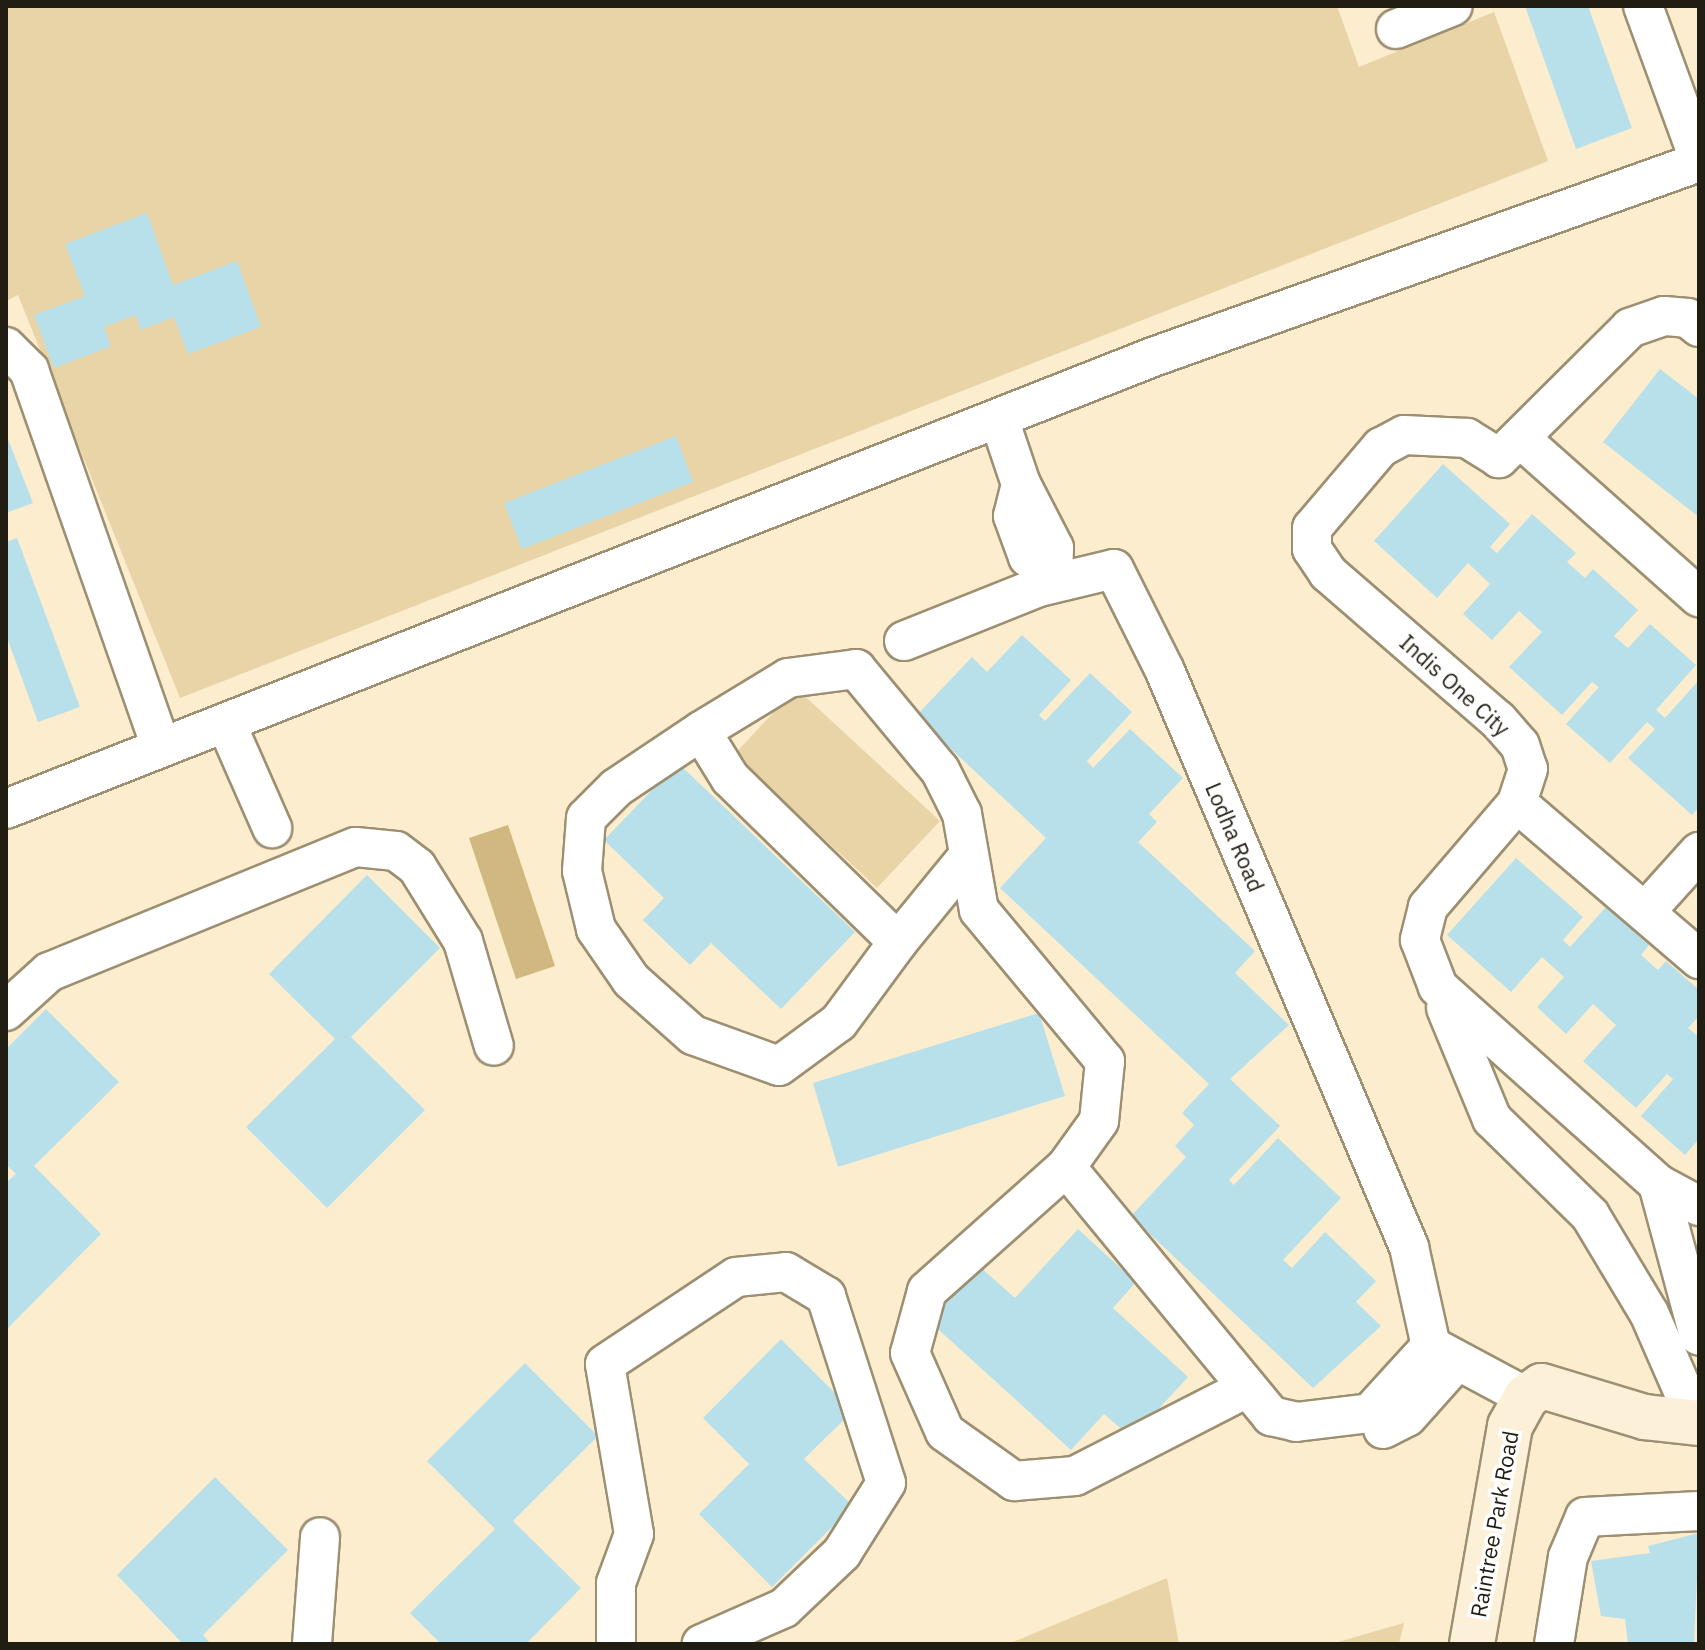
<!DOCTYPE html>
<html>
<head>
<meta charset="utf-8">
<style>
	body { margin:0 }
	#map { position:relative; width:1705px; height:1650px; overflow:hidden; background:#fbedcd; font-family:"IBM Plex Sans",sans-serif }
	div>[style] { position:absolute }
	.green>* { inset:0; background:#e8d4a7 }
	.water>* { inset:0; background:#d0b880 }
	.building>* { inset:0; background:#b8e0ea }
	.roads { filter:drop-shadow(2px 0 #9c8f72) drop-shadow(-2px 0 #9c8f72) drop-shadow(0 2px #9c8f72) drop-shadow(0 -2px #9c8f72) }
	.street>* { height:38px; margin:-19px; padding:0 19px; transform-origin:19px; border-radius:19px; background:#fff }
	.secondary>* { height:44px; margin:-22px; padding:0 22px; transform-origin:22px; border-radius:22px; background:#fcf1d8 }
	span { translate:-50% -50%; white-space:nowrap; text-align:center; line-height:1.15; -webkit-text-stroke:7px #fff; paint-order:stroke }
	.street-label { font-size:22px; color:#221d12 }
	.frame { position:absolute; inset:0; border:8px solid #221d12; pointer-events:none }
</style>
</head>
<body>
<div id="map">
	<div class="green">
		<i style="clip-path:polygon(6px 6px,1337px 6px,1359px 67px,1494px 12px,1548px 161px,180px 698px,18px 295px,6px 301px)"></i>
		<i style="clip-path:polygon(796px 688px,940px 821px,877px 888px,734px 755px)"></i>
		<i style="clip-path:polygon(1167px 1578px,1179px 1644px,1008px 1644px)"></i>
		<i style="clip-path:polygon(1404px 1623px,1399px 1644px,1331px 1644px)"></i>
	</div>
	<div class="water">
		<i style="clip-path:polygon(508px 825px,555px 966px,516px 979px,469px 838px)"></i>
	</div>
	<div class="building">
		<i style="clip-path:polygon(1525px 6px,1588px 6px,1632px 128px,1576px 149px)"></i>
		<i style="clip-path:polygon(147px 213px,173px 285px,237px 261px,261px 327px,188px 354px,174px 317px,141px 330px,136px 315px,104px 327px,111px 346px,54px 368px,34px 315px,85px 296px,65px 244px)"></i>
		<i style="clip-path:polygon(1660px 369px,1699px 399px,1699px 517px,1603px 442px)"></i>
		<i style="clip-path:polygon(6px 434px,33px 503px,6px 513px)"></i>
		<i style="clip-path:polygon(676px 436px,693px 482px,522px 549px,504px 503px)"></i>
		<i style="clip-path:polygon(1443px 464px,1510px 524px,1490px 547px,1497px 553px,1532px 514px,1576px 553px,1567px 562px,1585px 578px,1593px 569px,1638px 610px,1614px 636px,1628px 648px,1650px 624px,1696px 665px,1656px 710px,1665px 718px,1699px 680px,1699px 807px,1692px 815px,1628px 758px,1655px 729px,1647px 722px,1610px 763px,1566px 724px,1599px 687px,1592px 682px,1562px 715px,1509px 667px,1542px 632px,1519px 611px,1492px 640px,1463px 614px,1490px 584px,1468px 563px,1437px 598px,1374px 541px)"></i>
		<i style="clip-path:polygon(17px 538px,80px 707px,38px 722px,6px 635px,6px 542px)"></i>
		<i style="clip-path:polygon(1022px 635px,1071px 680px,1039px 715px,1045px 721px,1090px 673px,1132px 712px,1087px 761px,1093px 768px,1130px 729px,1183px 778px,1149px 814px,1157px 822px,1138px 842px,1255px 951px,1235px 973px,1289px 1025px,1230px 1079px,1280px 1126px,1229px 1180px,1234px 1185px,1278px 1138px,1341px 1198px,1283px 1260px,1292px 1268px,1325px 1232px,1376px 1281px,1356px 1302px,1381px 1326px,1313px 1388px,1131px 1216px,1186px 1157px,1175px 1146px,1194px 1125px,1182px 1113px,1209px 1084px,1000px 888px,1046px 838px,916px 716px,972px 657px,987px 672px)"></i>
		<i style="clip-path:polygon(678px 763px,855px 932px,781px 1009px,711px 943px,690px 965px,643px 920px,664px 898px,604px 840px)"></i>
		<i style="clip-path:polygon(1516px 858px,1583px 917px,1563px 940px,1570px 947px,1606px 907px,1649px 945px,1641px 955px,1658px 970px,1666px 961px,1699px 990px,1699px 1016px,1688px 1028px,1699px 1037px,1699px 1139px,1685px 1155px,1641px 1116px,1673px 1079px,1667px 1074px,1636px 1108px,1583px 1061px,1616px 1025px,1593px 1004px,1566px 1034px,1537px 1007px,1564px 977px,1542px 957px,1511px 992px,1447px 935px)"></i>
		<i style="clip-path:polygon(367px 875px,440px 948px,351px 1037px,425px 1110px,327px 1208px,246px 1127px,335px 1039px,269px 974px)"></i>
		<i style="clip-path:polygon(46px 1009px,119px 1082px,34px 1166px,101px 1234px,6px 1330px,6px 1183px,16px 1174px,6px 1164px,6px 1049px)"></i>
		<i style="clip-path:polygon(1039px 1013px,1065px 1096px,838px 1167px,813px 1083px)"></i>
		<i style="clip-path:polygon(1078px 1229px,1136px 1282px,1113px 1308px,1188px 1377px,1132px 1438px,1104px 1414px,1071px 1450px,928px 1320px,978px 1265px,1015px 1298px)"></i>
		<i style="clip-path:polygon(781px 1339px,853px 1411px,804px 1459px,853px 1506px,772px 1587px,699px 1514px,749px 1464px,703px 1418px)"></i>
		<i style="clip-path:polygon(525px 1363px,598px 1436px,513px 1521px,581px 1588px,526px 1644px,441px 1644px,410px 1613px,495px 1529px,427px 1461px)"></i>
		<i style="clip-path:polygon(215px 1477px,288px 1550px,203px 1635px,211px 1644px,183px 1644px,117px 1575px)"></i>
		<i style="clip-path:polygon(1699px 1533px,1694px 1644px,1628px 1644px,1625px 1619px,1601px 1616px,1591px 1561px,1650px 1553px,1648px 1546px)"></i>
	</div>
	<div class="roads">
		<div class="street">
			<i style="left:1643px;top:6px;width:163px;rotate:69.9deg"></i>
			<i style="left:1396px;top:29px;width:61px;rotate:-22deg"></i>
			<i style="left:1699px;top:327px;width:14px;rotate:-141deg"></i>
			<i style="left:1688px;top:318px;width:24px;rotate:-175deg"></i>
			<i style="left:1664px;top:316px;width:36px;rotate:161deg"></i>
			<i style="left:1630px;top:328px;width:185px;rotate:135.2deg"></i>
			<i style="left:1499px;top:458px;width:38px;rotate:-148deg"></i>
			<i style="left:1467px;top:438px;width:63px;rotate:-177.3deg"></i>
			<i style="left:1404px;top:435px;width:26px;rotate:152deg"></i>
			<i style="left:1381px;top:447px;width:106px;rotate:130.4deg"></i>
			<i style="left:1312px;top:528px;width:21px;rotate:90deg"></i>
			<i style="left:1312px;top:549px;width:29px;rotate:56deg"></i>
			<i style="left:1328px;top:573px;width:225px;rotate:40.9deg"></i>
			<i style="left:1498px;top:720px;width:33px;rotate:49deg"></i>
			<i style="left:1520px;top:745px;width:25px;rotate:72deg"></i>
			<i style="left:1528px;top:769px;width:36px;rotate:108deg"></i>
			<i style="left:1517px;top:803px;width:137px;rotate:130.6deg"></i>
			<i style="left:1428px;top:907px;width:34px;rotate:104deg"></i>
			<i style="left:1420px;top:940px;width:50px;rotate:69deg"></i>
			<i style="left:1438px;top:987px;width:295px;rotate:41.8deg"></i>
			<i style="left:1658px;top:1184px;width:47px;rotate:28.2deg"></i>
			<i style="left:6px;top:347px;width:33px;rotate:45deg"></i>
			<i style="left:29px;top:370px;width:399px;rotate:70.7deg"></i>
			<i style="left:1000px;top:422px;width:65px;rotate:71.3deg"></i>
			<i style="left:1021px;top:484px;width:72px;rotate:62.7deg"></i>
			<i style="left:1054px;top:548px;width:35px;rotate:92deg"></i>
			<i style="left:1522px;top:440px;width:237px;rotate:41.6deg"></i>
			<i style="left:1021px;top:484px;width:33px;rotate:104deg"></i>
			<i style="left:1013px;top:516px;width:44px;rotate:69.9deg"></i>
			<i style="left:1028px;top:557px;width:23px;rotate:25deg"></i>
			<i style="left:904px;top:641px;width:145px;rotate:-21.8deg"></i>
			<i style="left:1039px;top:587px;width:77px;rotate:-13.5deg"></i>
			<i style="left:1114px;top:569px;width:114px;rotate:63.4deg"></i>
			<i style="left:1165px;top:671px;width:626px;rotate:67.04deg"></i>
			<i style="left:1409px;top:1247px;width:101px;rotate:77.5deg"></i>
			<i style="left:1431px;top:1346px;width:108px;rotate:28.2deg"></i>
			<i style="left:226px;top:723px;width:115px;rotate:66.3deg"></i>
			<i style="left:701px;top:731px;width:102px;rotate:146.2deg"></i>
			<i style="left:616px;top:788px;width:42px;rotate:135deg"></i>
			<i style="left:586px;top:818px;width:53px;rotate:94.3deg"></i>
			<i style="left:582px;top:871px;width:60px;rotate:76.4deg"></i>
			<i style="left:596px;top:929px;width:62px;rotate:55.5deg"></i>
			<i style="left:631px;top:980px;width:83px;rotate:41.6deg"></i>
			<i style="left:693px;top:1035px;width:91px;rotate:19.8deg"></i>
			<i style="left:779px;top:1066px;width:74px;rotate:-36.3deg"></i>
			<i style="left:839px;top:1022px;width:99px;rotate:-53.6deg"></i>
			<i style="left:1517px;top:803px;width:240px;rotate:40.6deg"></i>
			<i style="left:6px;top:809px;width:1233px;rotate:-21.51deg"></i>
			<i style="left:1153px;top:357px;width:580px;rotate:-19.65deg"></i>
			<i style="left:965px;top:860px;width:106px;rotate:129.3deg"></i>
			<i style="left:898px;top:942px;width:235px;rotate:-135.7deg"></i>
			<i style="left:730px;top:778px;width:55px;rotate:-121.7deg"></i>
			<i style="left:701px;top:731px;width:102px;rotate:-31.3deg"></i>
			<i style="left:788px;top:678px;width:69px;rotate:-7.5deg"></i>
			<i style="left:856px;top:669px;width:131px;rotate:50.3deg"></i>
			<i style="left:940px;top:770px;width:49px;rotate:63.4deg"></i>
			<i style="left:962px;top:814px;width:97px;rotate:80deg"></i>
			<i style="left:979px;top:910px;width:197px;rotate:50.2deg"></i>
			<i style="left:1105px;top:1061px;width:60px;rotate:95.7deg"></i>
			<i style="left:1099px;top:1121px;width:57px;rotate:125.7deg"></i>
			<i style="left:1066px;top:1167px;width:323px;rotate:50.5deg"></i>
			<i style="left:1271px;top:1416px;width:26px;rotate:13deg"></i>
			<i style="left:1296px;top:1422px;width:75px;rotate:-6.9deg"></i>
			<i style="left:1370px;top:1413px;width:91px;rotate:-47.7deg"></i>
			<i style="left:1645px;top:912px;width:81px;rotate:-48deg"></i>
			<i style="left:1446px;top:1008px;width:120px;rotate:67.5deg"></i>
			<i style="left:1492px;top:1119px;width:137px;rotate:44.4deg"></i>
			<i style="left:1590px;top:1215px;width:114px;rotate:59deg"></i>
			<i style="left:1649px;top:1313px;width:120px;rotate:66.4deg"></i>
			<i style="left:6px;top:1011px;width:58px;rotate:-42.2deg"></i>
			<i style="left:49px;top:972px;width:331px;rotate:-22.2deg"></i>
			<i style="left:356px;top:847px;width:40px;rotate:5.7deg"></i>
			<i style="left:396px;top:851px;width:26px;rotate:37deg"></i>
			<i style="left:417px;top:867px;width:87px;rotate:58.1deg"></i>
			<i style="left:463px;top:941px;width:109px;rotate:73.6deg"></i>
			<i style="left:1066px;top:1167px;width:186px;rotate:138.3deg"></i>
			<i style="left:927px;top:1291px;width:64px;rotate:105.3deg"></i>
			<i style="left:910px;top:1353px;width:86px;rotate:66.1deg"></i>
			<i style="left:945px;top:1432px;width:85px;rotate:35.4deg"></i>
			<i style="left:1014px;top:1481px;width:61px;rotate:-4.7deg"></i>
			<i style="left:1075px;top:1476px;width:189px;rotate:-27.1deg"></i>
			<i style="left:1658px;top:1184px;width:157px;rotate:74.9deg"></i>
			<i style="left:1383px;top:1429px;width:27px;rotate:-27deg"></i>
			<i style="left:1407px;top:1417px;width:74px;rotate:-48.3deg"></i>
			<i style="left:312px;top:1644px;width:107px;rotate:-85.7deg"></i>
			<i style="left:616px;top:1644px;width:61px;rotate:-90deg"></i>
			<i style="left:616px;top:1583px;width:52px;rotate:-69.8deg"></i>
			<i style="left:634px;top:1534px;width:172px;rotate:-99.7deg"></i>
			<i style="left:605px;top:1364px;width:157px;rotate:-33.6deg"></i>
			<i style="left:736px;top:1277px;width:50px;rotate:-5.7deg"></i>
			<i style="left:786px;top:1272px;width:47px;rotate:31deg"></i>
			<i style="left:826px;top:1296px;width:196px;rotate:72.2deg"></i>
			<i style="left:886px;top:1483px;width:83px;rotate:122.2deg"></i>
			<i style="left:842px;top:1553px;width:80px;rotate:136.5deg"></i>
			<i style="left:784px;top:1608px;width:90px;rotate:156.3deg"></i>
			<i style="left:1554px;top:1644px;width:88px;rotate:-80.9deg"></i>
			<i style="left:1568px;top:1557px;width:43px;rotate:-67deg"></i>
			<i style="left:1585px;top:1517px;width:114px;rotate:-3deg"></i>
		</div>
		<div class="secondary">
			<i style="left:1472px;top:1644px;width:221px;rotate:-80.1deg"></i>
			<i style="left:1510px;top:1426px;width:33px;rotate:-61deg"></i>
			<i style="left:1526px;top:1397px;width:19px;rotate:-35deg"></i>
			<i style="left:1542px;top:1386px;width:108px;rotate:16.8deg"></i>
			<i style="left:1645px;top:1417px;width:54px;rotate:6.3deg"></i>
		</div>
	</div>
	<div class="street-label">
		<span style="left:1455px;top:685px;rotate:42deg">Indis One City</span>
		<span style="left:1235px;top:837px;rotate:67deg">Lodha Road</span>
		<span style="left:1494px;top:1524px;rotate:-80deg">Raintree Park Road</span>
	</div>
	<div class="frame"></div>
</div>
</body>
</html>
